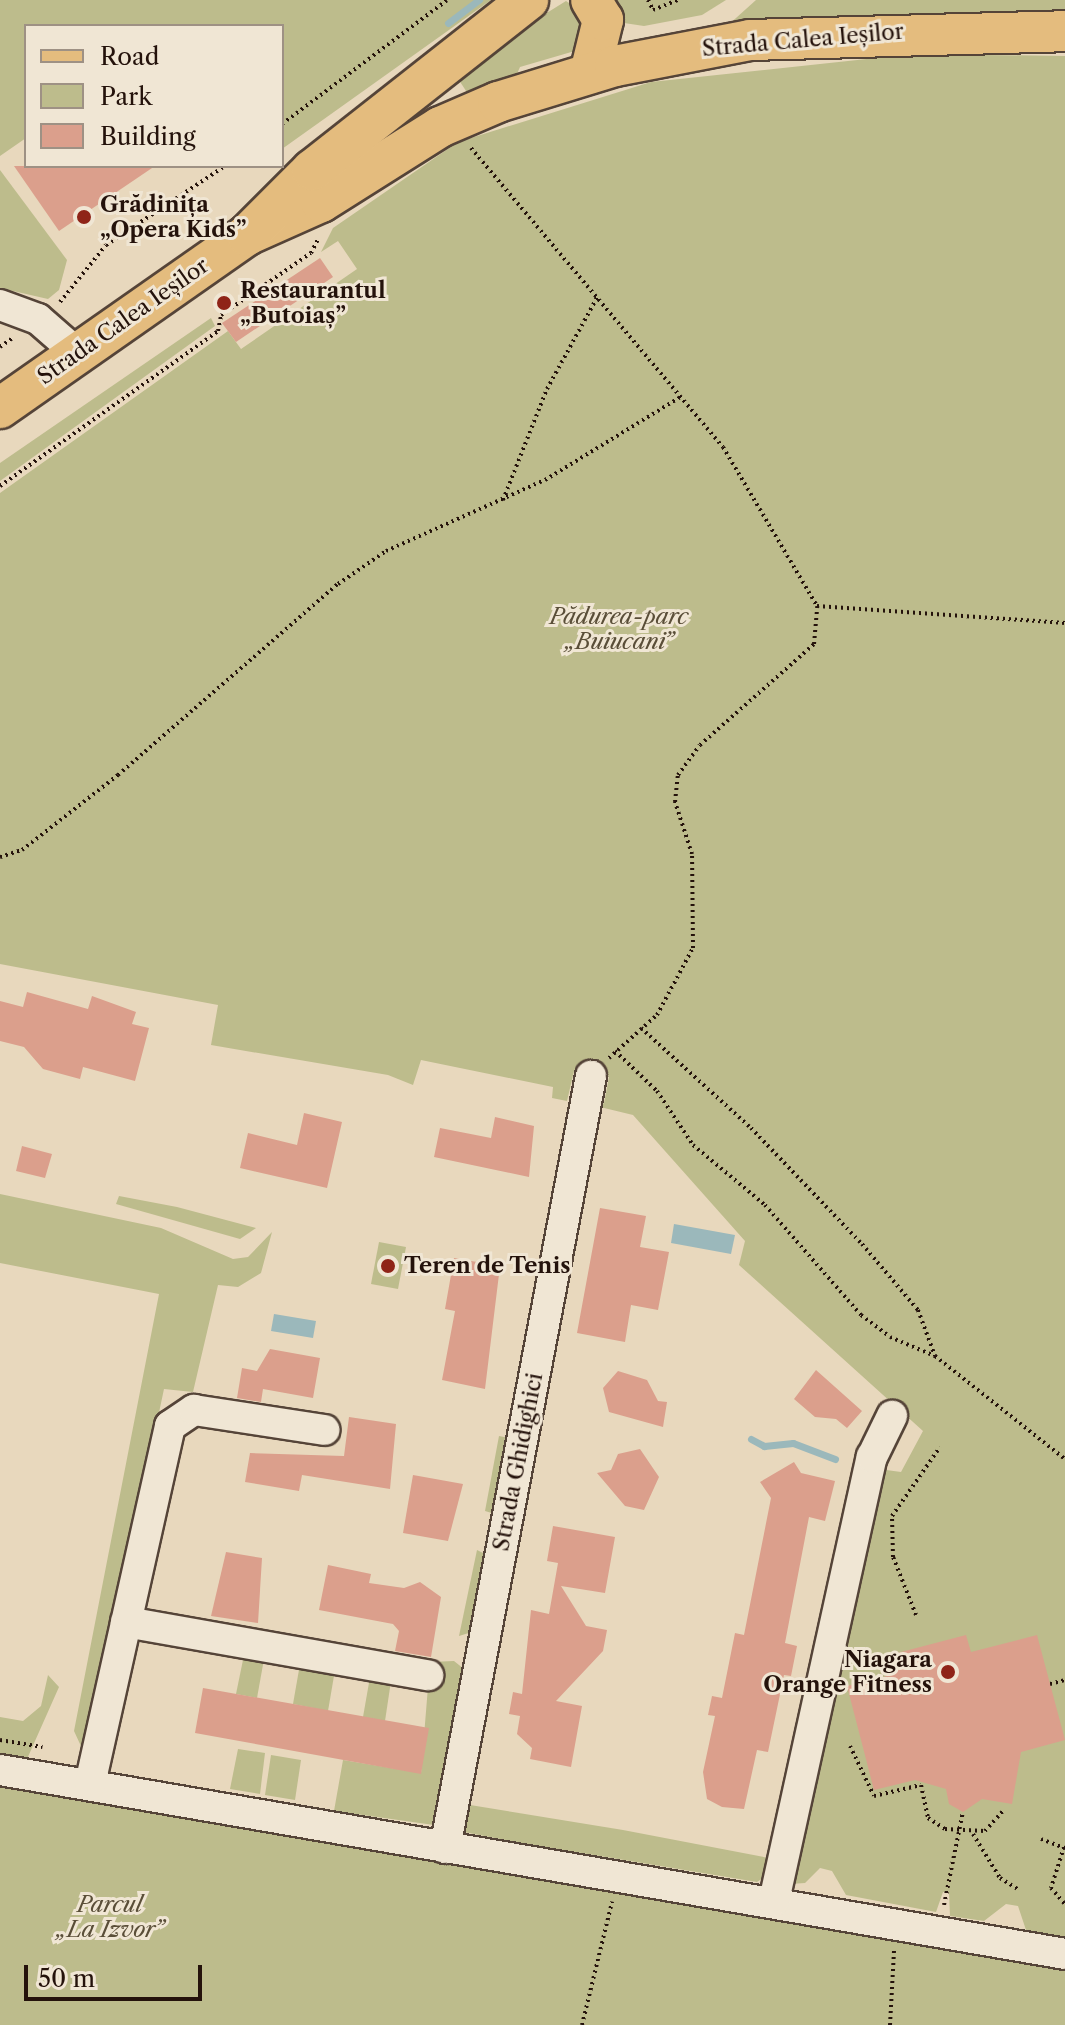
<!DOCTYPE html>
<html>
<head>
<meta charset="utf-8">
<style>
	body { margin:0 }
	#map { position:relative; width:1065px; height:2025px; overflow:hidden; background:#e8d8bd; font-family:"Libre Caslon Text",serif }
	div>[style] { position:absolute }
	.green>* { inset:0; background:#bdbc8c }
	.water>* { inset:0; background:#9bb8bb }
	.stream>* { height:7px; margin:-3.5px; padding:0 3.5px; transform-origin:3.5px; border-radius:3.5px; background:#9bb8bb }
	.building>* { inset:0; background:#db9f8c }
	.path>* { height:4px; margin-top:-2px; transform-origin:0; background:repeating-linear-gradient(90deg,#24120b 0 2px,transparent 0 6px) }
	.roads { filter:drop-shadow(2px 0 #554438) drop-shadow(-2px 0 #554438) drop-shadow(0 2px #554438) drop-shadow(0 -2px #554438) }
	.minor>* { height:30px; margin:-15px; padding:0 15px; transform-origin:15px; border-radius:15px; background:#f0e6d4 }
	.major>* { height:40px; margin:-20px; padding:0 20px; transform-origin:20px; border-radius:20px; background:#e4bc7e }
	.dots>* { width:22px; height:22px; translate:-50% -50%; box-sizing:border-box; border:4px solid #f0e6d4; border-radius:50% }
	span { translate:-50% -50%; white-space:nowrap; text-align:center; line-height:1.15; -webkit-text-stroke:6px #f0e6d4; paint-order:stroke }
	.street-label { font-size:22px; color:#24120b }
	.poi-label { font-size:22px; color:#24120b; font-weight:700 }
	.left { translate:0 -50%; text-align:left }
	.right { translate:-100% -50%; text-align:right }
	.park-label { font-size:22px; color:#5a4e38; font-style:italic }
	.legend { position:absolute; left:24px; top:24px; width:260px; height:144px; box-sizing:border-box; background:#f0e6d4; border:2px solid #9e9184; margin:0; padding:10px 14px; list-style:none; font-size:24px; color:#24120b }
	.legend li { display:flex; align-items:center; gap:16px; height:40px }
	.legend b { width:40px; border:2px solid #9e9184 }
	.scale { position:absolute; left:24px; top:1965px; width:178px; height:36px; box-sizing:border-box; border:4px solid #24120b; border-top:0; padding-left:10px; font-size:24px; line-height:28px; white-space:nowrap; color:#24120b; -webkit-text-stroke:6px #f0e6d4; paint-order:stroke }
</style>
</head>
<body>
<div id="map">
	<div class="green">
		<i style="clip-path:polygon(0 0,491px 0,282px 149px,282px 26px,26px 26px,26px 138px,0 156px)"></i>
		<i style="clip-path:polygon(614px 0,726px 0,702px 15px,644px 26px,624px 23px)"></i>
		<i style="clip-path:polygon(756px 0,1065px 0,1065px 15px,726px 27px)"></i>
		<i style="clip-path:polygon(566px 1px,578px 9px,585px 48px,520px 67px,513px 83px,470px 97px,453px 71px)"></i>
		<i style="clip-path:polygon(913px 54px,1065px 56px,1065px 1937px,1026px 1930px,1018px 1906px,1006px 1904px,984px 1921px,950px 1916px,949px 1893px,943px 1892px,936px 1912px,846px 1895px,832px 1871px,820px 1868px,805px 1883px,790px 1884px,879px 1469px,901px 1472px,923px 1431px,739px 1265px,745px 1241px,633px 1115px,600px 1107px,575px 1245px,569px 1245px,594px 1110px,604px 1103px,609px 1077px,574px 1071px,567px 1101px,552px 1098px,553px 1087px,421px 1060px,413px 1085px,388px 1075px,211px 1045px,218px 1005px,0 964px,0 493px,228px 331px,241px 349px,357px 269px,338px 241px,321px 252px,333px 228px,458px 142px,651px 82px)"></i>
		<i style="clip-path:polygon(0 170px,67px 260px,59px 290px,48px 299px,0 288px)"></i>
		<i style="clip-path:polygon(211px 318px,215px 326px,0 481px,0 463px)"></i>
		<i style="clip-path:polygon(0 1194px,161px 1228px,233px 1259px,248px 1257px,272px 1232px,261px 1273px,238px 1287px,218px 1285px,193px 1392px,164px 1389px,86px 1757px,74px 1731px,159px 1294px,0 1263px)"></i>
		<i style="clip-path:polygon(119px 1196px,177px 1207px,256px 1228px,240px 1239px,116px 1204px)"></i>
		<i style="clip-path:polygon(379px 1242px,406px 1247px,398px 1289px,371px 1284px)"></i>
		<i style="clip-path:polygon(499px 1436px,509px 1438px,495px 1514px,485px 1511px)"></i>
		<i style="clip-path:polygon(477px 1550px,485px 1554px,472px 1632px,459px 1636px)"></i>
		<i style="clip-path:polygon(244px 1655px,264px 1659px,257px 1698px,236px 1694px)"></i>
		<i style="clip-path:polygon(454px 1661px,464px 1669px,434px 1825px,334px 1811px,343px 1760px,421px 1773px,430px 1662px)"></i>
		<i style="clip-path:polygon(300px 1664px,335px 1670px,328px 1711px,293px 1704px)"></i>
		<i style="clip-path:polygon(48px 1675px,59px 1687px,27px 1759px,0 1754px,0 1717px,23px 1721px,41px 1706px)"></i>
		<i style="clip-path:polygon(370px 1677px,391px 1681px,385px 1721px,363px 1717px)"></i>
		<i style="clip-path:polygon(238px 1749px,265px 1753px,260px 1794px,230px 1789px)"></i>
		<i style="clip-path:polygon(271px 1755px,301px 1760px,295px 1800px,265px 1795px)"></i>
		<i style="clip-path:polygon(0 1787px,1065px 1967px,1065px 2025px,0 2025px)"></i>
		<i style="clip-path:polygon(464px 1804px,623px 1830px,774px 1859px,769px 1874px,757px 1882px,521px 1843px,464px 1832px)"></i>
	</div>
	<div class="water">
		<i style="clip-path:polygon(674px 1224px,735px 1235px,731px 1254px,671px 1243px)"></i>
		<i style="clip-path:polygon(274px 1314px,316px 1321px,313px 1338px,271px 1331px)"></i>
	</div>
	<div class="stream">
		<i style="left:448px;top:23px;width:39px;rotate:-37deg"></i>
		<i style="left:751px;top:1439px;width:15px;rotate:28deg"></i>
		<i style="left:764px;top:1446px;width:29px;rotate:-6deg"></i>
		<i style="left:793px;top:1443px;width:45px;rotate:20.9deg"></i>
	</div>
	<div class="building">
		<i style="clip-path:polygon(14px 166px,155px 166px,59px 231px)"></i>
		<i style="clip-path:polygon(320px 258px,333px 277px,236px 342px,222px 323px)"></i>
		<i style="clip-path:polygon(27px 992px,88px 1009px,92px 996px,136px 1012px,132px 1024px,149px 1028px,135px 1081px,83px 1067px,80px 1079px,43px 1069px,24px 1047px,0 1041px,0 1001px,23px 1007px)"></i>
		<i style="clip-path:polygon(304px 1113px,342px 1122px,327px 1188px,240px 1168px,248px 1133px,297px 1145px)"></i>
		<i style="clip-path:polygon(495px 1117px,534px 1126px,529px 1177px,434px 1157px,440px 1128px,491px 1138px)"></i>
		<i style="clip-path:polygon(22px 1146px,52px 1154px,45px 1178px,16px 1171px)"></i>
		<i style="clip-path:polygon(600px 1208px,646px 1216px,640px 1247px,669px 1252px,658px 1310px,631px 1305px,625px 1342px,577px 1333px)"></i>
		<i style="clip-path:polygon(454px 1258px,500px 1266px,485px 1389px,442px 1380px,455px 1311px,445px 1309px)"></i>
		<i style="clip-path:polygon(270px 1349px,320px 1358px,313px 1398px,263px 1389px,261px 1402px,237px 1398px,242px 1368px,257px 1371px)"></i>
		<i style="clip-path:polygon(816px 1370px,862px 1411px,847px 1428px,836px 1419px,815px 1417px,794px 1399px)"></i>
		<i style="clip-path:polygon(618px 1371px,647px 1380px,658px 1401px,667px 1402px,663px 1427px,609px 1412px,603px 1388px)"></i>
		<i style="clip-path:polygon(349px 1417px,396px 1424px,390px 1489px,302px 1475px,299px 1491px,245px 1482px,250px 1453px,344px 1456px)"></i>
		<i style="clip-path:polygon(640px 1449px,659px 1477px,644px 1510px,625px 1506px,597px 1473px,611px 1470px,618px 1454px)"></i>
		<i style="clip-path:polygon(794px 1462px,801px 1473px,835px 1481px,825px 1521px,809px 1517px,785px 1643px,797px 1646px,791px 1676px,784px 1675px,768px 1752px,757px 1750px,744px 1809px,722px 1807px,707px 1799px,703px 1772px,715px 1716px,708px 1715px,712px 1696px,722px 1698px,735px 1633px,744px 1635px,771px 1498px,760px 1482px)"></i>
		<i style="clip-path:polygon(413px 1475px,463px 1484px,448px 1541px,403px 1533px)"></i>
		<i style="clip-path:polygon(553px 1526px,615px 1537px,605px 1593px,561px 1586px,586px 1626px,607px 1630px,603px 1651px,556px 1701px,582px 1706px,571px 1767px,530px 1759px,532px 1748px,517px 1734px,520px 1716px,509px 1714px,513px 1692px,522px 1694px,531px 1610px,549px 1614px,558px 1563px,547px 1561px)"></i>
		<i style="clip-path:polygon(226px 1552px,262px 1558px,258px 1623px,211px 1616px)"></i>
		<i style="clip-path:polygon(328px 1565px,371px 1574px,369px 1583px,404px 1588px,420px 1582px,441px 1597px,431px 1657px,395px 1651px,399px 1631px,393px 1624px,319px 1610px)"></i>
		<i style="clip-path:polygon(966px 1635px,971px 1652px,1037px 1635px,1065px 1740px,1021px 1752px,1012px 1804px,982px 1799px,963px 1812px,949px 1804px,946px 1789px,915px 1780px,874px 1790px,847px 1686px,887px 1676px,882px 1657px)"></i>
		<i style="clip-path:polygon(203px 1688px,429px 1728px,421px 1774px,195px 1733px)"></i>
	</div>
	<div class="path">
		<i style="left:648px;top:0;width:11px;rotate:63deg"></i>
		<i style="left:653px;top:10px;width:27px;rotate:-22deg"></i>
		<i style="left:282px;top:124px;width:206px;rotate:-36.9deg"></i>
		<i style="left:471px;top:148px;width:391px;rotate:49.9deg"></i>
		<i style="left:723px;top:447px;width:185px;rotate:59.4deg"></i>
		<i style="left:817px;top:606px;width:249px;rotate:3.9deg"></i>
		<i style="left:60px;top:302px;width:73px;rotate:-51.1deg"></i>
		<i style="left:106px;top:245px;width:143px;rotate:-33.6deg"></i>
		<i style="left:0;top:347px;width:17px;rotate:-36deg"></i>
		<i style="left:0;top:486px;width:267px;rotate:-35.4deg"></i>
		<i style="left:218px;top:331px;width:16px;rotate:-79deg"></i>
		<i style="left:221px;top:315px;width:109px;rotate:-34.6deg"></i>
		<i style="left:311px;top:253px;width:16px;rotate:-63deg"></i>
		<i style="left:503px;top:500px;width:119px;rotate:-68.4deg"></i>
		<i style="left:547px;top:389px;width:106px;rotate:-61.3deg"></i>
		<i style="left:0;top:857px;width:23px;rotate:-18deg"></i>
		<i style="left:22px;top:850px;width:122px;rotate:-38deg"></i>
		<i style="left:118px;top:775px;width:291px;rotate:-41deg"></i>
		<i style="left:338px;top:584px;width:58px;rotate:-34.5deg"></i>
		<i style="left:386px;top:551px;width:174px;rotate:-24.1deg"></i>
		<i style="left:545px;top:480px;width:161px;rotate:-31.5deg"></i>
		<i style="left:641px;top:1028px;width:149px;rotate:42.3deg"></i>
		<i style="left:751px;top:1128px;width:161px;rotate:46.3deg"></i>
		<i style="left:862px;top:1244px;width:87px;rotate:49.7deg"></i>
		<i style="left:918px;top:1310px;width:49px;rotate:69.7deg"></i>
		<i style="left:935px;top:1356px;width:166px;rotate:38.4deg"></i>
		<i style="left:615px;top:1051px;width:58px;rotate:43.6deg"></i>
		<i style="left:657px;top:1091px;width:65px;rotate:56.3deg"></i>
		<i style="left:693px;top:1145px;width:94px;rotate:39.8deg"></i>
		<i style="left:765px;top:1205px;width:146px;rotate:48.9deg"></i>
		<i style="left:861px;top:1315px;width:36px;rotate:37deg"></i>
		<i style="left:890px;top:1337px;width:49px;rotate:22.9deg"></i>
		<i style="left:609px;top:1058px;width:64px;rotate:-41.9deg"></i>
		<i style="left:657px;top:1015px;width:76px;rotate:-61.8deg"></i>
		<i style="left:693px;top:948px;width:94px;rotate:-90.6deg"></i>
		<i style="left:692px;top:854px;width:55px;rotate:-108.1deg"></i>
		<i style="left:675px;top:802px;width:27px;rotate:-84deg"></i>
		<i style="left:678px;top:775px;width:37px;rotate:-54deg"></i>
		<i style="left:700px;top:745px;width:152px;rotate:-41.5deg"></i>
		<i style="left:814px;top:644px;width:38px;rotate:-85deg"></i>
		<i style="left:916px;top:1615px;width:62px;rotate:-111.6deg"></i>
		<i style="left:893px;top:1557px;width:41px;rotate:-91.4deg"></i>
		<i style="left:892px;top:1516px;width:84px;rotate:-55.2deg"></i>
		<i style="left:1050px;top:1684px;width:16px;rotate:-15deg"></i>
		<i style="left:0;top:1740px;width:43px;rotate:9.5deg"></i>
		<i style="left:850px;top:1746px;width:55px;rotate:64.4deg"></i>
		<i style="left:874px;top:1796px;width:48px;rotate:-13.2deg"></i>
		<i style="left:921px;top:1785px;width:34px;rotate:78deg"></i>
		<i style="left:928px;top:1818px;width:20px;rotate:33deg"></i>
		<i style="left:945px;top:1829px;width:40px;rotate:2.9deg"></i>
		<i style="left:985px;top:1831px;width:28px;rotate:-48deg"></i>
		<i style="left:973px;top:1834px;width:52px;rotate:58.5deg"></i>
		<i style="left:1000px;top:1878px;width:22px;rotate:32deg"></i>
		<i style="left:1041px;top:1839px;width:26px;rotate:21deg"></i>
		<i style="left:1064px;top:1847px;width:43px;rotate:107.6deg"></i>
		<i style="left:1051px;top:1888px;width:21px;rotate:49deg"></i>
		<i style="left:944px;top:1905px;width:95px;rotate:-78.5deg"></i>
		<i style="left:582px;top:2025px;width:127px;rotate:-76.3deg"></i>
		<i style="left:890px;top:2025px;width:75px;rotate:-86.9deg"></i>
	</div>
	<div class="roads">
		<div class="minor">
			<i style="left:0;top:305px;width:40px;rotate:20.2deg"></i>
			<i style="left:38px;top:319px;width:52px;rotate:41.1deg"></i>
			<i style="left:126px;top:1622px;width:307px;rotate:10deg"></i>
			<i style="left:0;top:1770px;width:1081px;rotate:9.8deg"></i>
			<i style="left:90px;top:1784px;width:367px;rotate:-77.4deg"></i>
			<i style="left:170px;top:1426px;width:29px;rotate:-34deg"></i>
			<i style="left:194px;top:1410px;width:132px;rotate:8.7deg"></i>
			<i style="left:445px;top:1848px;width:786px;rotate:-79.29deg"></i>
			<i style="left:774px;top:1901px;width:455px;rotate:-77.6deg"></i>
			<i style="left:872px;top:1457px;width:46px;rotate:-64deg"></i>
		</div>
		<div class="major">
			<i style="left:590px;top:73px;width:55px;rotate:-76.2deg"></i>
			<i style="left:603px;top:20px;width:23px;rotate:-121deg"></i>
			<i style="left:247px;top:235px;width:81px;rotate:-24deg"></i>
			<i style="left:321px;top:202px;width:141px;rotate:-32.2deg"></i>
			<i style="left:440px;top:127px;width:63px;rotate:-23.3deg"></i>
			<i style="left:498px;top:102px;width:122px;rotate:-17.1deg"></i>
			<i style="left:615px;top:66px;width:137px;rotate:-10.9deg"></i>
			<i style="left:750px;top:40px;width:315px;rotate:-1.6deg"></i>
			<i style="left:0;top:408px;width:302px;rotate:-35deg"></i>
			<i style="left:247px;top:235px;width:92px;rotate:-45deg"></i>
			<i style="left:312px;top:170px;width:275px;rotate:-38.2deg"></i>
		</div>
	</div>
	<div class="dots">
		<i style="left:84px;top:217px;background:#8f2418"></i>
		<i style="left:224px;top:303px;background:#8f2418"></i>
		<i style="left:388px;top:1266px;background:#8f2418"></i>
		<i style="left:948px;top:1672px;background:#8f2418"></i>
	</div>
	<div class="street-label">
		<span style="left:803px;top:40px;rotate:-5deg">Strada Calea Ieșilor</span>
		<span style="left:123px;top:321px;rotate:-35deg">Strada Calea Ieșilor</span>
		<span style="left:518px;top:1462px;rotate:-79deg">Strada Ghidighici</span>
	</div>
	<div class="poi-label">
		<span class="left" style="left:100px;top:217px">Grădinița<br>„Opera Kids”</span>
		<span class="left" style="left:240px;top:303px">Restaurantul<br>„Butoiaș”</span>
		<span class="left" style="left:404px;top:1266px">Teren de Tenis</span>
		<span class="right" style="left:932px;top:1672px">Niagara<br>Orange Fitness</span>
	</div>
	<div class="park-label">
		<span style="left:619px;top:629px">Pădurea-parc<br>„Buiucani”</span>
		<span style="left:110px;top:1917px">Parcul<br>„La Izvor”</span>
	</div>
	<ul class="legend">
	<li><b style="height:10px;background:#e4bc7e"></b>Road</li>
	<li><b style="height:22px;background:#bdbc8c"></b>Park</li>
	<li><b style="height:22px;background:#db9f8c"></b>Building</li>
	</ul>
	<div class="scale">50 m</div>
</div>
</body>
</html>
